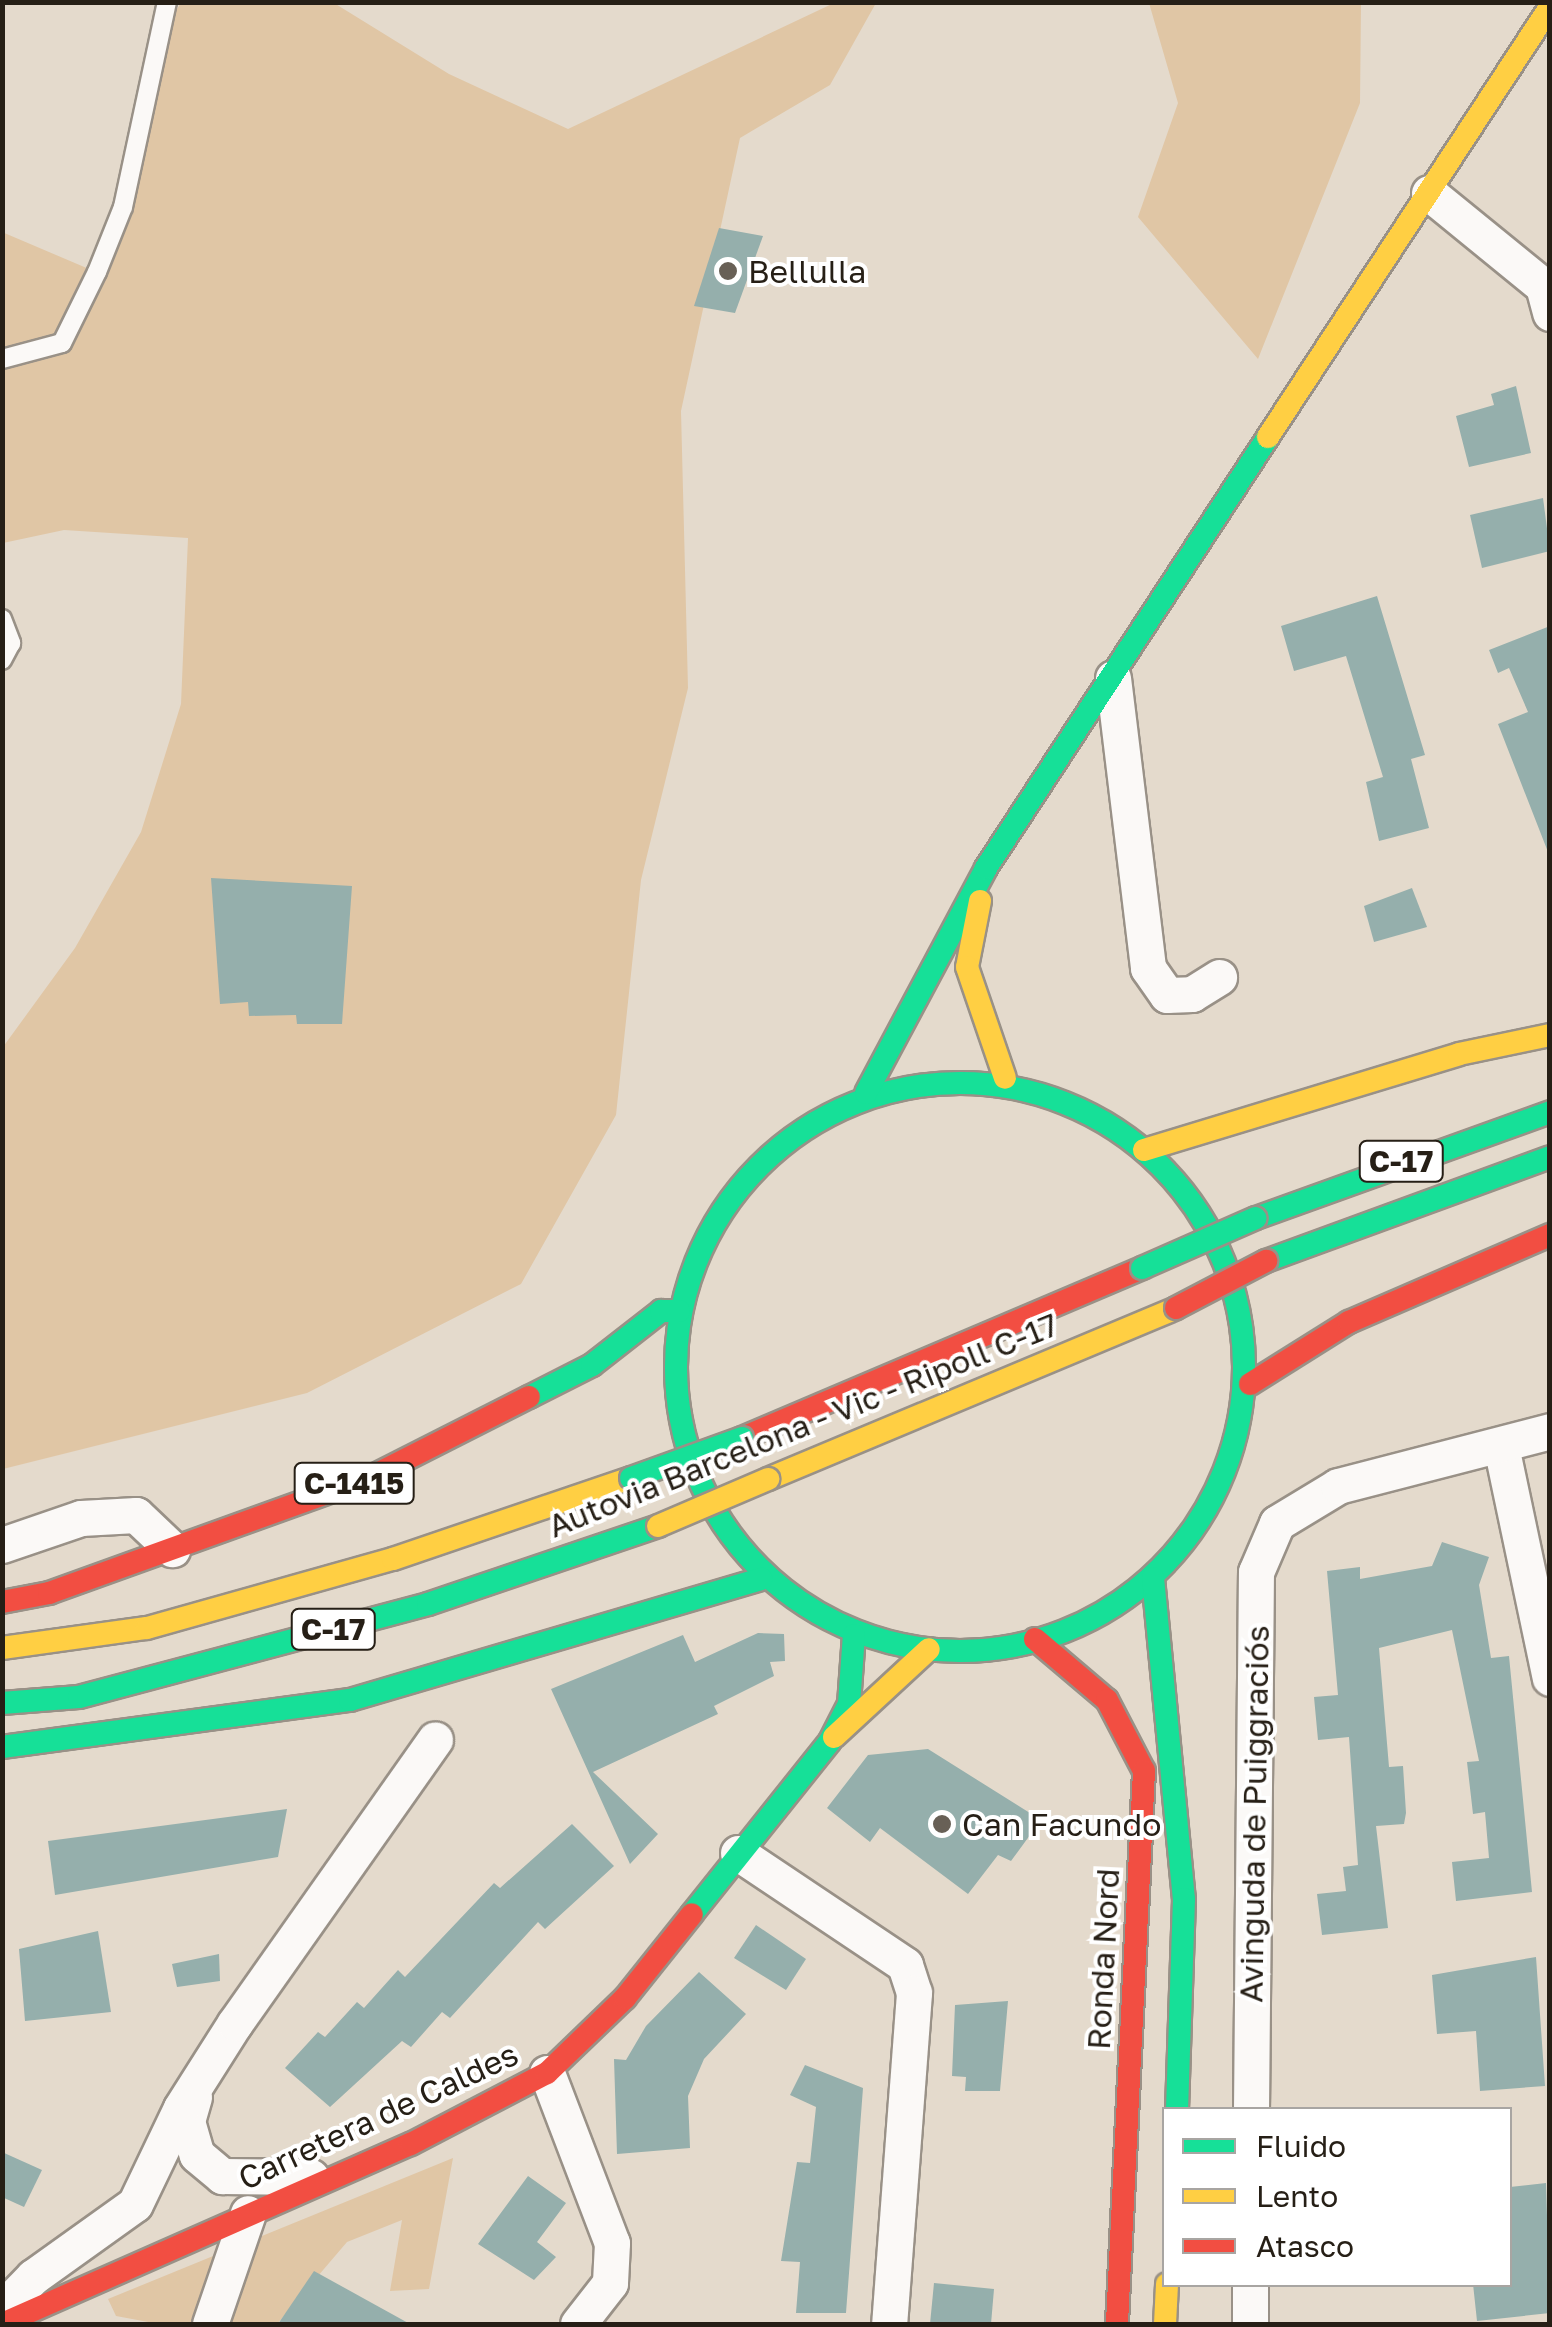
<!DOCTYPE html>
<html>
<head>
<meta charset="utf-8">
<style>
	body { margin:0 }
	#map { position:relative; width:1552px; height:2327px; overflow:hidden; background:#e4dacc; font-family:"Golos Text",sans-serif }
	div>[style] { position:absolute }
	.green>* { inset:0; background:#e0c6a5 }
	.building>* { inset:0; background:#95afac }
	.roads { filter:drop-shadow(2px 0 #999187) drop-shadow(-2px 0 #999187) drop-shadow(0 2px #999187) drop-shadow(0 -2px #999187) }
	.lane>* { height:18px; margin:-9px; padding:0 9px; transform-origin:9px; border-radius:9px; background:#fbf9f7 }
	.street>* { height:35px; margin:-17.5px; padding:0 17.5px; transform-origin:17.5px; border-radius:17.5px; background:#fbf9f7 }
	.fast>* { height:22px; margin:-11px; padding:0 11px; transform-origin:11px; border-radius:11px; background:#16e098 }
	.fast>.ring { margin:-11px; padding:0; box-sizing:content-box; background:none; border:22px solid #16e098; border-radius:50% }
	.slow>* { height:22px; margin:-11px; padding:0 11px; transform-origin:11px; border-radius:11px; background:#ffcf43 }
	.jam>* { height:22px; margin:-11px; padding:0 11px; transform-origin:11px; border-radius:11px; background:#f24e42 }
	.bridges { filter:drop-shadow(2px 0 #999187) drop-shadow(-2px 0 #999187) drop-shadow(0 2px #999187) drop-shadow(0 -2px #999187) }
	.fast-bridge>* { height:22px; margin:-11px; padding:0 11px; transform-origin:11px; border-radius:11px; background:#16e098 }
	.slow-bridge>* { height:22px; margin:-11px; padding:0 11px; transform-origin:11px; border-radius:11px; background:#ffcf43 }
	.jam-bridge>* { height:22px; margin:-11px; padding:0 11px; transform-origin:11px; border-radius:11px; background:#f24e42 }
	.dots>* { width:28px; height:28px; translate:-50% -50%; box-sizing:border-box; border:5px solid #fff; border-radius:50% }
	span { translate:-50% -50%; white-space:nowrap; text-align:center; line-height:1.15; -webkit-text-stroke:8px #fff; paint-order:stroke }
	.shield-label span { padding:2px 8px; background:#fff; border:2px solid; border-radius:8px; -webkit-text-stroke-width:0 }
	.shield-label { font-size:30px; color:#261f16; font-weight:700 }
	.poi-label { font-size:32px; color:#261f16 }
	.left { translate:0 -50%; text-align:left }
	.street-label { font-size:32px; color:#261f16 }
	.frame { position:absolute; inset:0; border:5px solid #261f16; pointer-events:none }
	.legend { position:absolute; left:1162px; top:2107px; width:350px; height:180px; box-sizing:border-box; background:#fff; border:2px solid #a8a5a2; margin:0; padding:12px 18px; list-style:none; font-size:30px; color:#261f16 }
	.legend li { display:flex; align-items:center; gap:20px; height:50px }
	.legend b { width:50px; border:2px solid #a8a5a2 }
</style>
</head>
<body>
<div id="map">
	<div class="green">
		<i style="clip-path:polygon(181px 3px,334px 3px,449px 74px,568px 129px,834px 3px,876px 3px,830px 85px,740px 138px,681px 411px,688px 688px,641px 880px,616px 1115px,521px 1284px,307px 1393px,3px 1469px,3px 1047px,75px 948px,141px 832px,181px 704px,188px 538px,64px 530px,3px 543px,2px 232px,96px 272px,162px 31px)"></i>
		<i style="clip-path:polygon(1149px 3px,1361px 3px,1360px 103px,1258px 359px,1138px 217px,1178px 103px)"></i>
		<i style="clip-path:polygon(453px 2158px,429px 2289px,390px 2291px,402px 2220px,347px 2242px,277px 2324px,159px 2324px,116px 2316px,108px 2299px)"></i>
	</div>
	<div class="building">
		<i style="clip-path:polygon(719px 228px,763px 236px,735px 313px,694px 306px)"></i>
		<i style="clip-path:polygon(1516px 386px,1531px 453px,1469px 467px,1456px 416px,1494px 405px,1491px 394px)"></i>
		<i style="clip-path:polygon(1543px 498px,1550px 551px,1482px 568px,1470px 515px)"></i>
		<i style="clip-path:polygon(1377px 596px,1425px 755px,1411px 759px,1429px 828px,1379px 841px,1366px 782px,1383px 777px,1346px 656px,1294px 671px,1281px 626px)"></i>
		<i style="clip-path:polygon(1550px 626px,1550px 852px,1548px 852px,1498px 724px,1528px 712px,1509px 668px,1498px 673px,1489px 650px)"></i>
		<i style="clip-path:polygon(211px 878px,352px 886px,342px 1024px,297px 1024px,296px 1015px,249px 1016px,248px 1002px,220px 1004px)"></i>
		<i style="clip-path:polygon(1412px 888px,1427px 927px,1374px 942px,1364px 906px)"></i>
		<i style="clip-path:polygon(1442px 1542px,1489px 1557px,1479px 1585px,1491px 1658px,1509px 1656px,1532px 1892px,1456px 1901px,1452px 1862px,1489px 1858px,1485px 1812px,1473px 1814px,1467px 1762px,1479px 1761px,1452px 1630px,1379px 1648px,1389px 1767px,1403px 1766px,1406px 1813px,1404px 1824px,1376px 1826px,1388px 1928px,1322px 1935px,1317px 1894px,1346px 1891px,1343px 1867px,1358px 1865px,1349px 1737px,1318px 1740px,1314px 1697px,1338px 1695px,1327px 1571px,1360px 1567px,1360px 1579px,1432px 1566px)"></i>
		<i style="clip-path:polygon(758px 1633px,784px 1634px,785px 1661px,770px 1662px,774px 1676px,714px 1706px,718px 1714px,593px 1772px,658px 1834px,630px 1864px,551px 1689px,683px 1635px,695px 1662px)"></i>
		<i style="clip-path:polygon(928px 1749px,1041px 1820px,1011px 1861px,998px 1855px,968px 1894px,880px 1828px,870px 1842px,827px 1808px,868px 1755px)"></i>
		<i style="clip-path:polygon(287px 1809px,278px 1857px,55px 1895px,48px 1841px)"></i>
		<i style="clip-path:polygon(572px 1824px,614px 1866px,545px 1929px,538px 1922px,450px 2018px,442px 2012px,411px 2047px,402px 2041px,330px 2107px,285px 2068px,318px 2032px,325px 2037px,357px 2002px,364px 2008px,398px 1970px,405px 1977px,494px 1883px,500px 1888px)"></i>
		<i style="clip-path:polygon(756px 1925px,806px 1959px,786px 1990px,734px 1958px)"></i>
		<i style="clip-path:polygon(98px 1931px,111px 2012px,25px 2021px,19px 1949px)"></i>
		<i style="clip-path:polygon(219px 1954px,220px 1981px,177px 1987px,172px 1964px)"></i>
		<i style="clip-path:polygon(1536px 1957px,1545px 2086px,1480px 2091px,1476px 2031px,1437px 2034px,1432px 1975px)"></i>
		<i style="clip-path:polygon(699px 1972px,746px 2014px,704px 2059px,688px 2096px,690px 2148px,617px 2154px,614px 2059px,626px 2060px,646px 2026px)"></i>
		<i style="clip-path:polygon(1008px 2001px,1000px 2091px,965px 2091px,966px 2077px,952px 2076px,955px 2005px)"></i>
		<i style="clip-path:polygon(805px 2065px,863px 2088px,846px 2313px,796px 2313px,800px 2262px,781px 2261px,797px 2162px,810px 2163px,816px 2107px,790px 2095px)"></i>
		<i style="clip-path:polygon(2px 2152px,42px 2170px,24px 2207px,2px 2197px)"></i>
		<i style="clip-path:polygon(528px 2176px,566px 2203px,537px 2242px,556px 2257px,534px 2280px,478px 2244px)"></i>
		<i style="clip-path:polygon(1546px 2183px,1550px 2313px,1477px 2321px,1473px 2284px,1510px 2284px,1510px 2187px)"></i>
		<i style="clip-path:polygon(314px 2271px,410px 2324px,278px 2324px)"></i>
		<i style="clip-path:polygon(934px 2283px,994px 2289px,991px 2324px,930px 2324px)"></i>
	</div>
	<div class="roads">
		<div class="lane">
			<i style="left:2px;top:359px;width:62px;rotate:-14.9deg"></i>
			<i style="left:62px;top:343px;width:79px;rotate:-63.8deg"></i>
			<i style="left:97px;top:272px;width:70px;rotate:-68.2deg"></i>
			<i style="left:123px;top:207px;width:210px;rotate:-77.9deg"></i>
			<i style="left:2px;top:619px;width:26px;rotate:69deg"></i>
			<i style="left:11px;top:643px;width:19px;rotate:118deg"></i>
		</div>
		<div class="street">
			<i style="left:1429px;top:193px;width:147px;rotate:39.2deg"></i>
			<i style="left:1543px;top:286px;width:28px;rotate:75deg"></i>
			<i style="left:1113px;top:678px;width:292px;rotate:83.1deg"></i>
			<i style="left:1148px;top:968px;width:33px;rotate:55deg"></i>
			<i style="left:1167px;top:995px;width:25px;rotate:-2deg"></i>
			<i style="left:1192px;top:994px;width:32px;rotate:-32deg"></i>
			<i style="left:1501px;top:1446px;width:237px;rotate:78.1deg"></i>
			<i style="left:2px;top:1545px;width:83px;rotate:-18.9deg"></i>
			<i style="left:81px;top:1518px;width:55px;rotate:-3.1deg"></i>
			<i style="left:136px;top:1515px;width:50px;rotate:43.4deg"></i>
			<i style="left:738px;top:1853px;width:201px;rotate:33.8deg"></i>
			<i style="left:905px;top:1965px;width:29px;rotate:72deg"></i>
			<i style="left:914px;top:1993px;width:332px;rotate:94.3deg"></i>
			<i style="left:547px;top:2073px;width:182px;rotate:69.1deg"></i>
			<i style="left:612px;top:2243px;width:40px;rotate:92.9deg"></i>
			<i style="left:610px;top:2283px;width:52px;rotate:128deg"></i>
			<i style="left:194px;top:2097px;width:25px;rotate:106deg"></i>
			<i style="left:187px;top:2121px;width:35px;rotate:74deg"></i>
			<i style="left:197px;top:2155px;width:33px;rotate:40deg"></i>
			<i style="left:222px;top:2176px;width:89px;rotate:0.6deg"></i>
			<i style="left:1251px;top:2110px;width:538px;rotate:-89.47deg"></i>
			<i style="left:1256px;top:1572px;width:53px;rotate:-66.8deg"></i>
			<i style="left:1277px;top:1523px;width:71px;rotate:-31.2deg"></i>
			<i style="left:1338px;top:1486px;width:219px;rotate:-14.5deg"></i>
			<i style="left:2px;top:2309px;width:45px;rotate:-45.9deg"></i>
			<i style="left:33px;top:2277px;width:125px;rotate:-35.6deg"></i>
			<i style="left:135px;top:2204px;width:106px;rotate:-64.4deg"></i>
			<i style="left:181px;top:2108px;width:101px;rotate:-57.6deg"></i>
			<i style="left:235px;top:2023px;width:347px;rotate:-54.8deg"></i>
			<i style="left:210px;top:2324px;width:117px;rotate:-71.1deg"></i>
			<i style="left:1250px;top:2324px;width:40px;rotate:-90deg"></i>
		</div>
		<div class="fast">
			<i class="ring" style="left:676px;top:1083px;width:546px;height:546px"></i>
			<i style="left:866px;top:1093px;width:255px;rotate:-61.9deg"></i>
			<i style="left:986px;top:868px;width:515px;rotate:-56.8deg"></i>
			<i style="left:1256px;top:1218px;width:313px;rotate:-19.8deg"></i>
			<i style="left:1266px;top:1261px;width:302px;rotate:-20.1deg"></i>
			<i style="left:529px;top:1397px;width:71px;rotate:-26.9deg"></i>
			<i style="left:592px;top:1365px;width:88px;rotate:-38deg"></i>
			<i style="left:661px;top:1311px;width:18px"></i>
			<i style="left:1153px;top:1578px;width:322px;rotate:84.5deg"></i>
			<i style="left:1184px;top:1899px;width:211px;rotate:91.9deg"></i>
			<i style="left:2px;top:1703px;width:77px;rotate:-4.5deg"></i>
			<i style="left:79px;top:1697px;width:361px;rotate:-14.9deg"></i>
			<i style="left:428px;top:1604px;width:243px;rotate:-18.7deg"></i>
			<i style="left:2px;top:1747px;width:351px;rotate:-7.7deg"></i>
			<i style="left:350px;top:1700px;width:429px;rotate:-16.4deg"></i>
			<i style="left:692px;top:1914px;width:221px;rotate:-51.4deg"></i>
			<i style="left:830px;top:1741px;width:42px;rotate:-62.8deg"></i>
			<i style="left:849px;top:1704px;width:69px;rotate:-85.9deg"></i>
		</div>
		<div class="slow">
			<i style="left:1268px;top:437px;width:514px;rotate:-56.74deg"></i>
			<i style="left:980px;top:901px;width:67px;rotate:101.1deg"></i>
			<i style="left:967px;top:967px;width:117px;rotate:71.1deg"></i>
			<i style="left:1144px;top:1150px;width:329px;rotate:-16.9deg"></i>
			<i style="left:1459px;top:1054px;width:93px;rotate:-11.8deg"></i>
			<i style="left:768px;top:1479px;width:442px;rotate:-22.7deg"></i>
			<i style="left:2px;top:1648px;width:146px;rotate:-7.9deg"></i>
			<i style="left:147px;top:1628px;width:255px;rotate:-15.7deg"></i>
			<i style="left:393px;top:1559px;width:251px;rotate:-18.8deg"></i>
			<i style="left:834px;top:1737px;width:129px;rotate:-42.8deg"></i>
			<i style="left:1165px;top:2324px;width:40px;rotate:-87.1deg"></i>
		</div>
		<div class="jam">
			<i style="left:1250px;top:1384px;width:117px;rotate:-32.1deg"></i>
			<i style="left:1349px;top:1322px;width:219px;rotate:-23.4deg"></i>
			<i style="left:742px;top:1438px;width:435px;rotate:-23deg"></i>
			<i style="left:2px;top:1602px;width:48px;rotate:-10.8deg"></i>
			<i style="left:49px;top:1593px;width:342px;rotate:-19.8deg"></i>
			<i style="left:371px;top:1477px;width:177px;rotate:-26.9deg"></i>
			<i style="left:1035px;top:1639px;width:94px;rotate:40.3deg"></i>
			<i style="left:1107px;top:1700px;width:80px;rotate:62.5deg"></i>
			<i style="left:1144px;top:1771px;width:554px;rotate:92.8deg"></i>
			<i style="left:2px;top:2324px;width:447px;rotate:-23.8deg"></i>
			<i style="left:411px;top:2144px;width:153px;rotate:-27.6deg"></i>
			<i style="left:547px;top:2073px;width:108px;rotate:-43.9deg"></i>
			<i style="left:625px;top:1998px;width:107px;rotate:-51.4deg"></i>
		</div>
	</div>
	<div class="bridges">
		<div class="fast-bridge">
			<i style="left:1142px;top:1268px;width:124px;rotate:-23.7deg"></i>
			<i style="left:631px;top:1478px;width:118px;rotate:-19.8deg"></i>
		</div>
		<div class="slow-bridge">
			<i style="left:658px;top:1526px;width:120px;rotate:-23.1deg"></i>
		</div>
		<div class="jam-bridge">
			<i style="left:1176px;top:1308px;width:102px;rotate:-27.6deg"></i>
		</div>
	</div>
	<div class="dots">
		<i style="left:728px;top:271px;background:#686056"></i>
		<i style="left:942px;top:1824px;background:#686056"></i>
	</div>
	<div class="shield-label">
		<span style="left:1401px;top:1161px">C-17</span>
		<span style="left:354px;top:1483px">C-1415</span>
		<span style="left:333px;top:1629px">C-17</span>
	</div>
	<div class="poi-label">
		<span class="left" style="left:748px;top:271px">Bellulla</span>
		<span class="left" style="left:962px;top:1824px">Can Facundo</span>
	</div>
	<div class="street-label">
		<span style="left:803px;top:1425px;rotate:-22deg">Autovia Barcelona - Vic - Ripoll C-17</span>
		<span style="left:1254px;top:1814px;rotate:-89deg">Avinguda de Puiggraciós</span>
		<span style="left:1103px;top:1959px;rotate:-87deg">Ronda Nord</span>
		<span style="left:378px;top:2116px;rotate:-25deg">Carretera de Caldes</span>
	</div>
	<div class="frame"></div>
	<ul class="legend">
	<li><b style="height:12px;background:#16e098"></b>Fluido</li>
	<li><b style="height:12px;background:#ffcf43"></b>Lento</li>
	<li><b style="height:12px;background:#f24e42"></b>Atasco</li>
	</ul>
</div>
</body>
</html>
